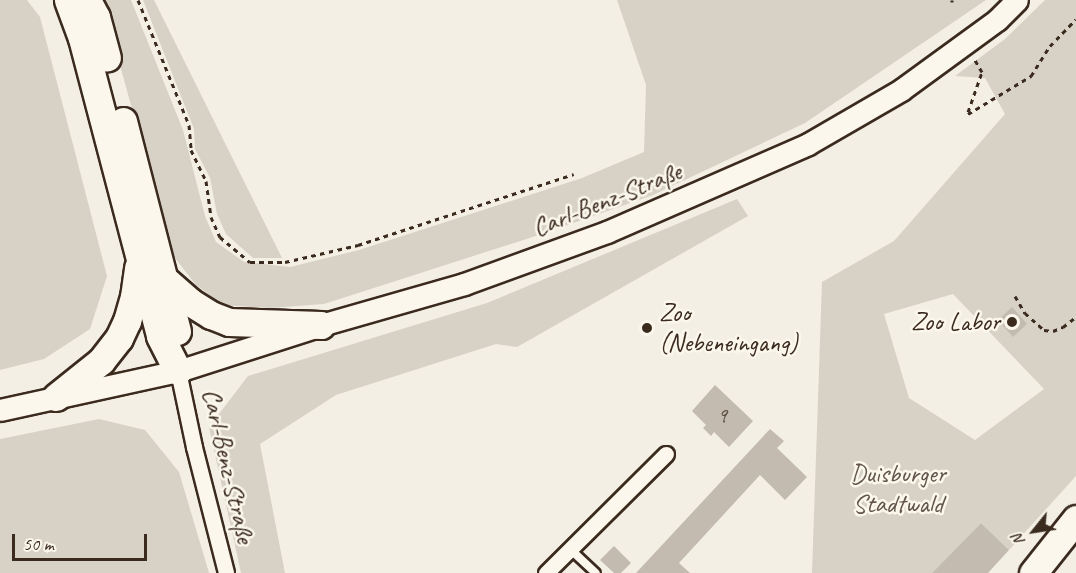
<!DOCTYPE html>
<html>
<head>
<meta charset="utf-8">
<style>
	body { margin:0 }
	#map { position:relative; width:1076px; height:573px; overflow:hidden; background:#f3efe4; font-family:Caveat,sans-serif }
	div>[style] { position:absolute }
	.green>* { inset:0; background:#d8d1c6 }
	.building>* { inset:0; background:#c3bbb0 }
	.path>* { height:3px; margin-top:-1.5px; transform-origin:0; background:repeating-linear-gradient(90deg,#3b2a1e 0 4.5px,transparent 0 9px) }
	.roads { filter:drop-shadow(2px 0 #3b2a1e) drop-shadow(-2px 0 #3b2a1e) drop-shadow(0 2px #3b2a1e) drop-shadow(0 -2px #3b2a1e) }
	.service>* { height:8px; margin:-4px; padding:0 4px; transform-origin:4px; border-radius:4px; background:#fbf7ec }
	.minor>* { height:15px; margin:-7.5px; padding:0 7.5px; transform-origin:7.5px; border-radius:7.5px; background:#fbf7ec }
	.secondary>* { height:21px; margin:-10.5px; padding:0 10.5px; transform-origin:10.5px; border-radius:10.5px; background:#fbf7ec }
	.motorway>* { height:27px; margin:-13.5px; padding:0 13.5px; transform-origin:13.5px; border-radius:13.5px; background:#fbf7ec }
	.dots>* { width:16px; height:16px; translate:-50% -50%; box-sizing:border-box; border:3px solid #fbf7ec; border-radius:50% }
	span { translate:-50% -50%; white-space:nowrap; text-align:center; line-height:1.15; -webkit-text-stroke:5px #fbf7ec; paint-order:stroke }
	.number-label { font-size:22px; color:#5d4e42 }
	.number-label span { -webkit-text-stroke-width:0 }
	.street-label { font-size:26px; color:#3b2a1e }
	.poi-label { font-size:26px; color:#3b2a1e }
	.left { translate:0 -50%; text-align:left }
	.right { translate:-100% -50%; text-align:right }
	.park-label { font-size:26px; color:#625448 }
	.north { position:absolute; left:1004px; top:501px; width:60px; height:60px; -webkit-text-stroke:4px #fbf7ec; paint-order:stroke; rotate:240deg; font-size:16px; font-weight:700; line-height:24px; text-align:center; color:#3b2a1e }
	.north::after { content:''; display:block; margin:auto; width:21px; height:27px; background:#3b2a1e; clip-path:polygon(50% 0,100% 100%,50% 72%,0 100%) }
	.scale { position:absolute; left:12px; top:534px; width:135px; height:27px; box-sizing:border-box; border:3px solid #3b2a1e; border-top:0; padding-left:8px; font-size:18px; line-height:21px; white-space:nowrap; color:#3b2a1e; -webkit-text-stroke:4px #fbf7ec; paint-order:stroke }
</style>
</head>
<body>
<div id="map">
	<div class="green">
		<i style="clip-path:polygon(0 0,27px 0,40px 17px,107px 276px,90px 329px,44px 359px,0 370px)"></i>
		<i style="clip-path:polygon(102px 0,131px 0,183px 130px,205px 216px,216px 242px,244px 262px,290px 267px,359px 250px,582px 178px,644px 152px,646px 85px,617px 0,986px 0,805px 123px,653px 195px,545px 233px,324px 304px,269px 308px,223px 305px,196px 285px,172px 254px)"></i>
		<i style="clip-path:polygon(143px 0,154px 0,282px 258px,253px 258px,226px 234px,217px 214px,210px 178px,195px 149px,194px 129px)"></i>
		<i style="clip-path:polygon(evenodd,1045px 0,1076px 0,1076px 476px,1009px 550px,981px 523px,932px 573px,812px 573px,822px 282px,894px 241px,1005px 114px,985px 78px,955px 76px,1005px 39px,1045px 0,953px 294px,1044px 389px,975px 440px,909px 398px,884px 314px,953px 294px)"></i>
		<i style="clip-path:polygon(737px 199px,748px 216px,517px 347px,496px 344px,336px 395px,260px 444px,285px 573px,241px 573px,209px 427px,248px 376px,487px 303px)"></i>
		<i style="clip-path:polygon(99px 419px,145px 430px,179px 472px,209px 573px,0 573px,0 439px)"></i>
	</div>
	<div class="building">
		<i style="clip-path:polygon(1012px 307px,1027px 324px,1013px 337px,998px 320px)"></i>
		<i style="clip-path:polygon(715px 385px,753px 421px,729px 447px,714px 432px,711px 436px,703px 428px,706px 425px,692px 411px)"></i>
		<i style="clip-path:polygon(770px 429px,784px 441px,777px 448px,807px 477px,785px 500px,760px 475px,679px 563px,690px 573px,636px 573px)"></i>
		<i style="clip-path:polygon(981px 523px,1009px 550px,988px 573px,932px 573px)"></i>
		<i style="clip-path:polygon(614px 546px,631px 563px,621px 573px,614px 573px,600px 560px)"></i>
	</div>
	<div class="path">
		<i style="left:138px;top:0;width:135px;rotate:67.8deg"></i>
		<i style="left:189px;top:125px;width:25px;rotate:85deg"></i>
		<i style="left:191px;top:150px;width:34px;rotate:64deg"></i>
		<i style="left:206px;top:181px;width:36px;rotate:82deg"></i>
		<i style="left:211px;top:217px;width:22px;rotate:66deg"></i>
		<i style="left:220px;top:237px;width:39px;rotate:40deg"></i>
		<i style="left:250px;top:262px;width:35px"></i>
		<i style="left:285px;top:262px;width:75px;rotate:-13.1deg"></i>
		<i style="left:358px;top:245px;width:227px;rotate:-18.2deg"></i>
		<i style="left:952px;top:2px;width:2px;rotate:-90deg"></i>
		<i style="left:968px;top:112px;width:42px;rotate:-70.7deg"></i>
		<i style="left:982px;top:72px;width:14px;rotate:-120deg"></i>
		<i style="left:968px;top:114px;width:74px;rotate:-31.1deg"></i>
		<i style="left:1031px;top:76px;width:36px;rotate:-58deg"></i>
		<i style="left:1050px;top:46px;width:37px;rotate:-46deg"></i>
		<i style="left:1015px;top:296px;width:20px;rotate:60deg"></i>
		<i style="left:1025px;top:313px;width:25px;rotate:42deg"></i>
		<i style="left:1044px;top:330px;width:9px;rotate:6deg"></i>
		<i style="left:1053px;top:331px;width:11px;rotate:-22deg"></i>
		<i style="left:1063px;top:327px;width:16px;rotate:-38deg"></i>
	</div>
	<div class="roads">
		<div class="service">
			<i style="left:570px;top:549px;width:35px;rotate:43deg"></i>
		</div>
		<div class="minor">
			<i style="left:178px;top:371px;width:78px;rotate:78.1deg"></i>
			<i style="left:194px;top:447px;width:130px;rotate:75.7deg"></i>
			<i style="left:546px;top:573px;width:169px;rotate:-44.8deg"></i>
		</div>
		<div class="secondary">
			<i style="left:0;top:410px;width:182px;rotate:-12.4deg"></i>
			<i style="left:178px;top:371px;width:150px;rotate:-17.8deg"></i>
			<i style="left:321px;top:325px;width:149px;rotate:-16deg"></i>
			<i style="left:464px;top:284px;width:152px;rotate:-20deg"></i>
			<i style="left:607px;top:232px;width:219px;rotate:-23.6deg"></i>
			<i style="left:808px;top:144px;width:108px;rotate:-30.1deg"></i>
			<i style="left:901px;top:90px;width:119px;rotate:-36.1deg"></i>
			<i style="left:997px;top:20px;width:28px;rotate:-45deg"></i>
		</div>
		<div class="motorway">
			<i style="left:68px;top:0;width:40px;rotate:69.8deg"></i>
			<i style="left:82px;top:38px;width:308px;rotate:75.3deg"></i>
			<i style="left:160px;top:336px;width:39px;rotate:63deg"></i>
			<i style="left:87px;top:0;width:19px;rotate:62deg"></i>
			<i style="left:96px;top:17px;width:42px;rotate:75deg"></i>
			<i style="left:123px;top:121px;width:217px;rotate:75.6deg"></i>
			<i style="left:165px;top:280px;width:33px;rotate:41deg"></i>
			<i style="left:190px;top:302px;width:25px;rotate:32deg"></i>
			<i style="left:211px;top:315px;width:19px;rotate:21deg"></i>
			<i style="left:229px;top:322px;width:92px;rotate:1.9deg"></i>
			<i style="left:56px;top:397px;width:58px;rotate:-38.7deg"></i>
			<i style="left:101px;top:361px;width:29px;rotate:-52deg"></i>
			<i style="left:119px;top:338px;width:19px;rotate:-65deg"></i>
			<i style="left:127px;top:321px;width:25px;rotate:-74deg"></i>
			<i style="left:134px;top:297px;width:30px;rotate:-82deg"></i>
			<i style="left:1033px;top:573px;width:69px;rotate:-51.5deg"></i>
		</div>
	</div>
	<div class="dots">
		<i style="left:1012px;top:322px;background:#3b2a1e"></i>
		<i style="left:647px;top:328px;background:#3b2a1e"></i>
	</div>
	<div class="number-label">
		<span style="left:722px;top:416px">9</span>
	</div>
	<div class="street-label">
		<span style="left:607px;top:200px;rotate:-22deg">Carl-Benz-Straße</span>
		<span style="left:228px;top:466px;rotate:77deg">Carl-Benz-Straße</span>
	</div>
	<div class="poi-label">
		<span class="left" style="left:659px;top:328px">Zoo<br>(Nebeneingang)</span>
		<span class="right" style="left:1000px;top:322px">Zoo Labor</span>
	</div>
	<div class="park-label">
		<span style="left:898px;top:489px">Duisburger<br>Stadtwald</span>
	</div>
	<div class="north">N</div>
	<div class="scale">50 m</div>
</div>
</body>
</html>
